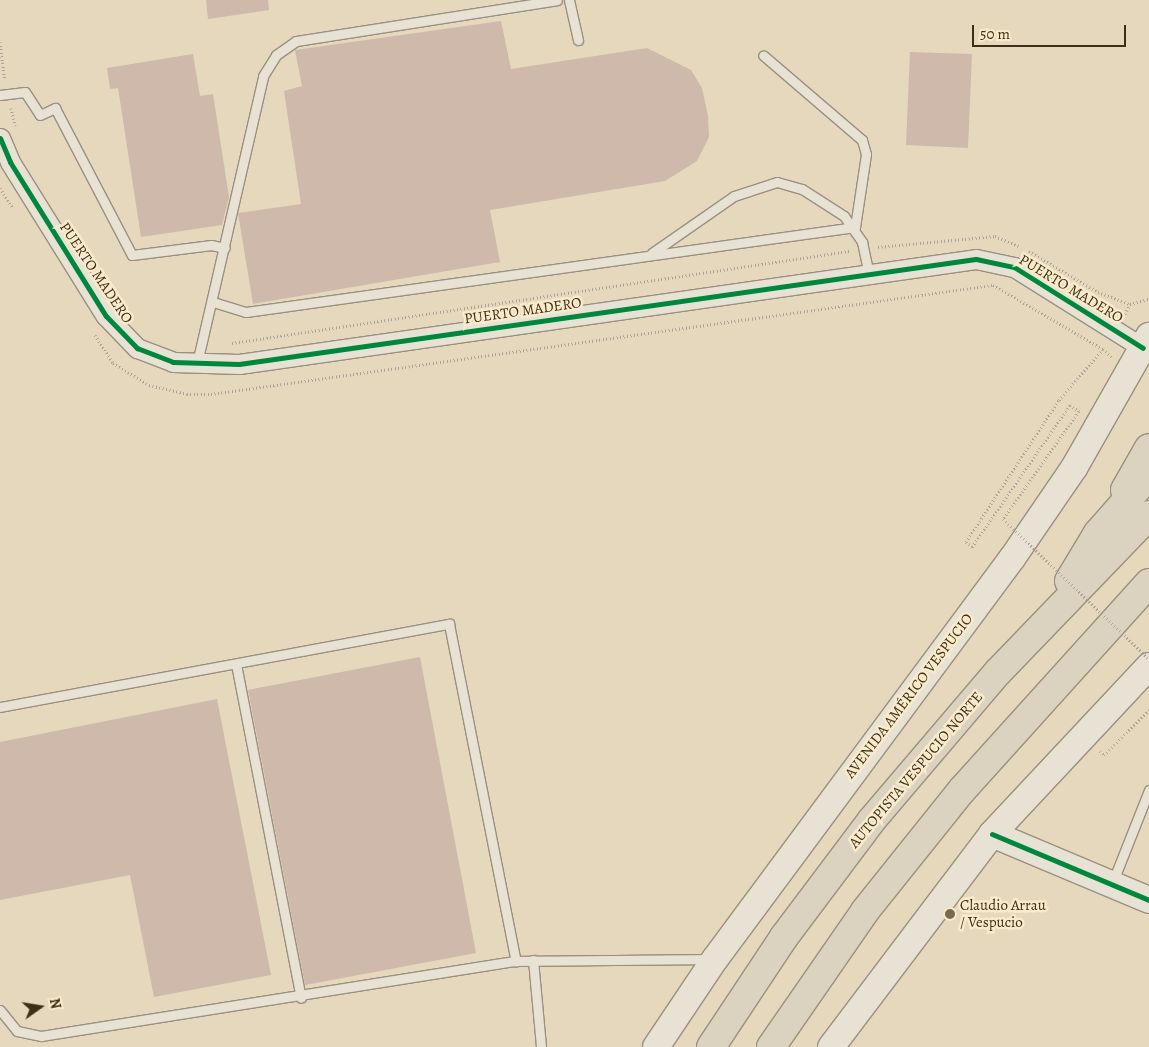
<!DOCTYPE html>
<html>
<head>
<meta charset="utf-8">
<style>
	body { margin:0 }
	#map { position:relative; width:1149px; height:1047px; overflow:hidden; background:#e5d8bd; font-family:Alegreya,serif }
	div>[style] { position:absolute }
	.building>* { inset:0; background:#ceb9aa }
	.path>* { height:3px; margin-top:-1.5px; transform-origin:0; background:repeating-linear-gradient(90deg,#aaa397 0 1px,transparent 0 3.5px) }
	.roads { filter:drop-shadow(1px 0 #9a907f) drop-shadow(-1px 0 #9a907f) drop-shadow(0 1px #9a907f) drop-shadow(0 -1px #9a907f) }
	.lane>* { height:9px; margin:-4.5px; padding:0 4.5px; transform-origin:4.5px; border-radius:4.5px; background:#e8e2d5 }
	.street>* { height:19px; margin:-9.5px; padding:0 9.5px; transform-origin:9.5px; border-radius:9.5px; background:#e8e2d5 }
	.secondary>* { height:26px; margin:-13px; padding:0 13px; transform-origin:13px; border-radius:13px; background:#e8e2d5 }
	.highway>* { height:28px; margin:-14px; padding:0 14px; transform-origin:14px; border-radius:14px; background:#dcd2c0 }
	.path-bridge>* { height:3px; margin-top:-1.5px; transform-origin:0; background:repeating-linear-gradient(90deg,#aaa397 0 1px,transparent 0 3.5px) }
	.cycleway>* { height:5px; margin:-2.5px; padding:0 2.5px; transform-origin:2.5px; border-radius:2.5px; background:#00873e }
	.dots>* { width:14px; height:14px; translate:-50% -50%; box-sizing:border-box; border:2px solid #f8eaca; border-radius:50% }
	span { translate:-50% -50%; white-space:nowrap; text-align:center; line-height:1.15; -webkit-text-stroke:5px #f8eaca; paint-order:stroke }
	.street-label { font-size:15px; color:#3e2d17 }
	.poi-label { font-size:15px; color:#3e2d17 }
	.left { translate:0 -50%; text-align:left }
	.north { position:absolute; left:15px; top:982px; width:50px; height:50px; -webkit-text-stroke:4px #f8eaca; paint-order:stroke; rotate:77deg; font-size:14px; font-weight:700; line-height:20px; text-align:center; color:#3e2d17 }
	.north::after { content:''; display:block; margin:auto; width:18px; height:22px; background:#3e2d17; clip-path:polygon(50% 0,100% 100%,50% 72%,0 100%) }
	.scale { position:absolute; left:972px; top:25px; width:154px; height:22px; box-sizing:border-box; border:2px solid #3e2d17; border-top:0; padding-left:6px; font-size:15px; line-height:18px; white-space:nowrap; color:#3e2d17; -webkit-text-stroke:4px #f8eaca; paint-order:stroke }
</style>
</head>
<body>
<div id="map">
	<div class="building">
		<i style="clip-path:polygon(206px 0,268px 0,269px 10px,208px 19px)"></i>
		<i style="clip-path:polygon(501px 21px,511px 69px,647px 48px,691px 70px,702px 88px,708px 116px,709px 137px,697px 161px,665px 181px,490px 210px,500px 262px,253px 304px,238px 213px,301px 204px,284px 91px,302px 86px,295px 50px)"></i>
		<i style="clip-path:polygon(910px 52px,972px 54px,968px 148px,906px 145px)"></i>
		<i style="clip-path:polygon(193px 54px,200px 96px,213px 94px,229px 197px,222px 225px,141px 237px,118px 88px,110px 89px,107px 68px)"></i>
		<i style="clip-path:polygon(420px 657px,476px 953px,305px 985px,248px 690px)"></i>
		<i style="clip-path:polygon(217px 699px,271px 975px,154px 997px,130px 875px,0 900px,0 742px)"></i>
	</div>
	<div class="path">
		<i style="left:0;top:42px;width:38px;rotate:83deg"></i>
		<i style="left:11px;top:108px;width:18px;rotate:77deg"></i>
		<i style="left:0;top:188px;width:24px;rotate:57deg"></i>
		<i style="left:878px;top:247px;width:118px;rotate:-5.4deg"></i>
		<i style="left:995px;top:236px;width:26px;rotate:23deg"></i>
		<i style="left:1029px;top:251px;width:80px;rotate:30.7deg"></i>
		<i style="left:1098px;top:292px;width:34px;rotate:21deg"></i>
		<i style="left:1125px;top:314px;width:11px;rotate:-63deg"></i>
		<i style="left:1130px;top:304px;width:20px;rotate:-15deg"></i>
		<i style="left:95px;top:335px;width:33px;rotate:57deg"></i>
		<i style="left:113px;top:363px;width:42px;rotate:31.4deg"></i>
		<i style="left:149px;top:385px;width:39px;rotate:13deg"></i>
		<i style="left:187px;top:394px;width:24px"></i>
		<i style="left:211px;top:394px;width:790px;rotate:-7.94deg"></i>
		<i style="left:993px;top:285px;width:127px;rotate:30.2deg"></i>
		<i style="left:1103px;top:349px;width:3px;rotate:-45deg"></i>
		<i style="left:232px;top:343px;width:624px;rotate:-8.48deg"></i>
		<i style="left:972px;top:547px;width:8px;rotate:-140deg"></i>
		<i style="left:966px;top:542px;width:170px;rotate:-56.8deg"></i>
		<i style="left:1059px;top:400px;width:67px;rotate:-49.2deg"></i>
		<i style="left:1103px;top:349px;width:12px;rotate:42deg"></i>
		<i style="left:1100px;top:751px;width:6px;rotate:45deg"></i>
		<i style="left:1104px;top:755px;width:64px;rotate:-45deg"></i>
	</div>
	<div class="roads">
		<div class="lane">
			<i style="left:569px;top:0;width:41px;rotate:77.3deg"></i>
			<i style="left:0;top:95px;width:25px;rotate:-7deg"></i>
			<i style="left:25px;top:92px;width:27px;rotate:57deg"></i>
			<i style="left:40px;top:115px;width:17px;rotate:-25deg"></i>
			<i style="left:55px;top:108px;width:166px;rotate:62.4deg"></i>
			<i style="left:132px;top:255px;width:80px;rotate:-7.2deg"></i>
			<i style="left:211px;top:245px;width:14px;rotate:12deg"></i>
			<i style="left:652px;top:253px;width:100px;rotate:-34.8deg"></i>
			<i style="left:734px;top:196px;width:45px;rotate:-18deg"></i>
			<i style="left:777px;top:182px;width:26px;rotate:16deg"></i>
			<i style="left:802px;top:189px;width:50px;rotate:32.7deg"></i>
			<i style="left:844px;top:216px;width:32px;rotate:55deg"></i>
			<i style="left:862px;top:242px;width:33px;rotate:78deg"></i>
			<i style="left:213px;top:302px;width:34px;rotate:17deg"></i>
			<i style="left:246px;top:312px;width:615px;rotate:-7.95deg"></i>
			<i style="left:855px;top:227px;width:74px;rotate:-81.4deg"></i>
			<i style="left:866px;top:154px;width:15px;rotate:-106deg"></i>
			<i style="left:862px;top:140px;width:130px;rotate:-139.4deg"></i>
			<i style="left:197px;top:363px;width:294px;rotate:-77deg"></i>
			<i style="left:263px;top:76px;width:25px;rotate:-58deg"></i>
			<i style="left:276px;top:55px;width:24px;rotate:-35deg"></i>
			<i style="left:296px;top:41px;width:264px;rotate:-8.9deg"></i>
			<i style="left:236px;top:664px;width:340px;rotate:79deg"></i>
			<i style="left:0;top:707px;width:457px;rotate:-10.5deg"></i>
			<i style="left:449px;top:624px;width:344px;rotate:78.8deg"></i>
			<i style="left:1113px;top:881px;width:98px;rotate:-68.4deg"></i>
			<i style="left:533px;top:960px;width:87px;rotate:84.7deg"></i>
			<i style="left:0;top:1010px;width:27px;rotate:51deg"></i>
			<i style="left:17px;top:1031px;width:25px;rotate:12deg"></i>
			<i style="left:41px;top:1036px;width:481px;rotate:-9deg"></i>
			<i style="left:516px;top:961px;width:195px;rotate:-0.6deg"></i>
		</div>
		<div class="street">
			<i style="left:0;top:138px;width:26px;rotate:67deg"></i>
			<i style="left:10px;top:162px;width:181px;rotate:58.1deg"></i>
			<i style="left:106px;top:316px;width:45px;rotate:45.9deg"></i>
			<i style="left:137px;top:348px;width:39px;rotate:21deg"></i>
			<i style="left:173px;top:362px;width:66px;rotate:1.7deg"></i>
			<i style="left:239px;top:364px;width:744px;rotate:-8.11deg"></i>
			<i style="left:976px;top:259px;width:39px;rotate:12deg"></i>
			<i style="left:1014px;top:267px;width:152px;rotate:32.1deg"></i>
		</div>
		<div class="secondary">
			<i style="left:992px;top:834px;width:170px;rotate:22.8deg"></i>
			<i style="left:656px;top:1047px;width:106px;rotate:-56.2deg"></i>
			<i style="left:715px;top:959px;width:500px;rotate:-53.45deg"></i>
			<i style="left:1013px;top:557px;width:108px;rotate:-55.6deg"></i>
			<i style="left:1074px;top:468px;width:152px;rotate:-60.4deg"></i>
			<i style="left:831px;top:1047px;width:267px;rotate:-52.9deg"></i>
			<i style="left:992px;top:834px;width:230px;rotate:-46.9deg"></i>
		</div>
		<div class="highway">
			<i style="left:1125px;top:490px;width:48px;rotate:-60.3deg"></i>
			<i style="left:1069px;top:581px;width:56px;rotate:-58.9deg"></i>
			<i style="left:1098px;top:533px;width:77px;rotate:-48.7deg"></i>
			<i style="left:711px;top:1047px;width:132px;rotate:-56.4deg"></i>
			<i style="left:784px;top:937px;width:145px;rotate:-53.1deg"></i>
			<i style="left:871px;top:821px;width:196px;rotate:-49.6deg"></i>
			<i style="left:998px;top:672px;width:218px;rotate:-46.1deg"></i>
			<i style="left:771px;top:1047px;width:165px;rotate:-55.3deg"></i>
			<i style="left:865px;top:911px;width:155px;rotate:-51.3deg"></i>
			<i style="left:962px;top:790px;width:279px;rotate:-47.9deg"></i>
		</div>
	</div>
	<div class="path-bridge">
		<i style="left:972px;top:547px;width:173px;rotate:-55.4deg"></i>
		<i style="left:1070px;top:405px;width:11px;rotate:34deg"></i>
		<i style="left:1079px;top:411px;width:132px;rotate:125.1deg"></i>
		<i style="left:1003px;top:519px;width:202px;rotate:43.8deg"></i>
	</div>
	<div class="cycleway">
		<i style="left:0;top:138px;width:26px;rotate:67deg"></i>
		<i style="left:10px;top:162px;width:181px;rotate:58.1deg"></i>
		<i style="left:106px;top:316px;width:45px;rotate:45.9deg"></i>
		<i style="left:137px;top:348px;width:39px;rotate:21deg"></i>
		<i style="left:173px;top:362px;width:66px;rotate:1.7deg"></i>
		<i style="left:239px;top:364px;width:744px;rotate:-8.11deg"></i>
		<i style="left:976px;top:259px;width:39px;rotate:12deg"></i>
		<i style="left:1014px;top:267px;width:152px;rotate:32.1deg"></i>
		<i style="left:992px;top:834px;width:170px;rotate:22.8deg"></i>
	</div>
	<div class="dots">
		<i style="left:950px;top:914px;background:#786951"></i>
	</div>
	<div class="street-label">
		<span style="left:96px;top:273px;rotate:56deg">PUERTO MADERO</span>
		<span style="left:1071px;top:289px;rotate:31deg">PUERTO MADERO</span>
		<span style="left:523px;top:311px;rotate:-8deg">PUERTO MADERO</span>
		<span style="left:909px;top:696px;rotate:-53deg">AVENIDA AMÉRICO VESPUCIO</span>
		<span style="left:916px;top:770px;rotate:-50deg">AUTOPISTA VESPUCIO NORTE</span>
	</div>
	<div class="poi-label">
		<span class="left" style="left:960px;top:914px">Claudio Arrau<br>/ Vespucio</span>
	</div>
	<div class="north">N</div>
	<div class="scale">50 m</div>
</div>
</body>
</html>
